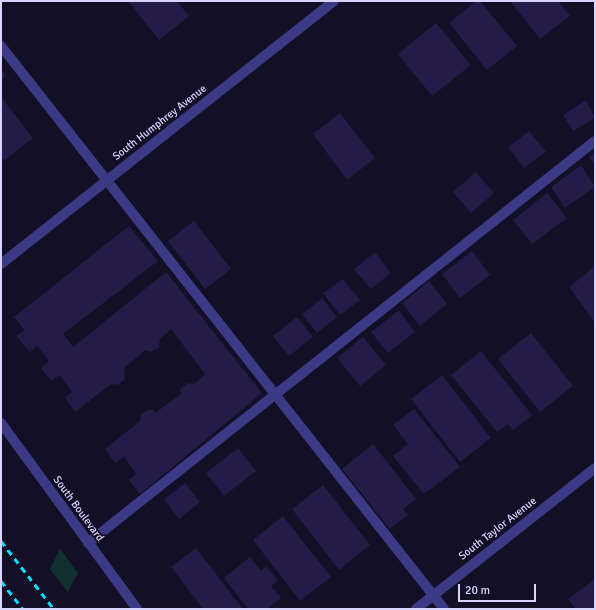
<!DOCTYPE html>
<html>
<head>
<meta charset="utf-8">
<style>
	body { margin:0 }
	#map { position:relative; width:596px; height:610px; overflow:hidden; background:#130f26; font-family:Signika,sans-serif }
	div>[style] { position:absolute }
	.green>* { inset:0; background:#12302f }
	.building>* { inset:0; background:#241b47 }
	.minor>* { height:10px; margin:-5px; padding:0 5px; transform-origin:5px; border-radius:5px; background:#3d3a85 }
	.rail>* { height:3px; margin-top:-1.5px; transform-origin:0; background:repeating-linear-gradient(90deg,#00e5ff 0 6px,transparent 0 11px) }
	span { translate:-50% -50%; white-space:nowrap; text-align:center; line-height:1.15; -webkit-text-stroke:3.5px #130f26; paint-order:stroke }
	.street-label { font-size:11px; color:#d9d4ff }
	.frame { position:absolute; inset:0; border:2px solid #d9d4ff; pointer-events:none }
	.scale { position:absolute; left:458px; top:584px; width:78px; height:18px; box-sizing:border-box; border:2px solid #d9d4ff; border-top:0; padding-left:5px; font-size:12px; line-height:14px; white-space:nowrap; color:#d9d4ff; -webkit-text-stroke:3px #130f26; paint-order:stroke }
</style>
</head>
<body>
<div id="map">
	<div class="green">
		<i style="clip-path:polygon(60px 549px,78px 573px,68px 592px,50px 569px)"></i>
	</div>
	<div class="building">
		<i style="clip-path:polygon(128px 1px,177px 1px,189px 16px,159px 40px)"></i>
		<i style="clip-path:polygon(476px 1px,480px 1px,517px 46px,487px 70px,449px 23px)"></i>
		<i style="clip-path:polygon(510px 1px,558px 1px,570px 16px,540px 39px)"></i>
		<i style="clip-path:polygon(436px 23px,471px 65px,432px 96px,398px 54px)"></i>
		<i style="clip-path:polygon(1px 69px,6px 76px,1px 80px)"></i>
		<i style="clip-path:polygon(1px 97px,33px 138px,4px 161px,1px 157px)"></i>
		<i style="clip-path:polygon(586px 100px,595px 118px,573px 131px,563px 115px)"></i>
		<i style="clip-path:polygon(340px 113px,375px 158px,347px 180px,313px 134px)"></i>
		<i style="clip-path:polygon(529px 131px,546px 152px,524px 168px,508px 147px)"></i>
		<i style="clip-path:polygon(595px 153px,595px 165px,589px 157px)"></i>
		<i style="clip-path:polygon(581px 165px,595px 187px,565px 208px,551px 187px)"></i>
		<i style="clip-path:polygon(476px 172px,494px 193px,471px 213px,453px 192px)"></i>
		<i style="clip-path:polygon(547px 193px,567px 218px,532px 244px,513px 220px)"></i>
		<i style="clip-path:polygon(194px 221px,231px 269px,205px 289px,168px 241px)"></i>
		<i style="clip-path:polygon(129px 226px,158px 261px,63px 334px,73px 347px,166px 272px,262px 393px,140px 494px,129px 480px,136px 474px,124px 457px,115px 463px,105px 449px,140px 421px,141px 415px,147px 410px,153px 410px,155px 413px,181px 394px,180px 389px,188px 383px,194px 384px,205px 374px,171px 329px,160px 339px,159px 347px,151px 352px,146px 350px,124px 368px,125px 379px,118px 385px,111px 384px,75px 412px,65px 398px,72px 392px,60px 375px,51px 381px,41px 368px,49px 361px,37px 346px,30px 352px,16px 336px,24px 330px,14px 317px)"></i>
		<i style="clip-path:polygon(472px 251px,490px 275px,460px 298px,442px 274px)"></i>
		<i style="clip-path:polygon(375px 252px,391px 273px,371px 289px,354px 269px)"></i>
		<i style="clip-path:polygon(594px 267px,595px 269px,595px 323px,569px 287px)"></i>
		<i style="clip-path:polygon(343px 279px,360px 300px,340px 315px,323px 293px)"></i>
		<i style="clip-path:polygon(429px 281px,447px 304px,420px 326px,402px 303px)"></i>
		<i style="clip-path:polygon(322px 298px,337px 317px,317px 333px,302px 314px)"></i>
		<i style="clip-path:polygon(399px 310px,415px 332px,388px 353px,371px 332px)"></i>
		<i style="clip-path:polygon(297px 317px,313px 337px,289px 356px,273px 336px)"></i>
		<i style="clip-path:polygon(531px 333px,573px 386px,540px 412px,498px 359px)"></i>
		<i style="clip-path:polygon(363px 337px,386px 365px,360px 386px,337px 358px)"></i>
		<i style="clip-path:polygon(481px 351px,532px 415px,513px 430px,508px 424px,497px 432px,451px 375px)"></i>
		<i style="clip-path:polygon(442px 375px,491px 438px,460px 462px,411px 399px)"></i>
		<i style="clip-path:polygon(414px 409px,460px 467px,424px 494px,393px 456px,408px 444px,393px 425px)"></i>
		<i style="clip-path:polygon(373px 444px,416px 499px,403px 509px,408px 515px,390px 529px,342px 469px)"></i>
		<i style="clip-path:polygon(238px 448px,256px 471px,224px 496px,206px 473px)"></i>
		<i style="clip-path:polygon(185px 483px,200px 502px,179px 519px,164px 499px)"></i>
		<i style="clip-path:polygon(323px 485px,370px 545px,339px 570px,292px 509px)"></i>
		<i style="clip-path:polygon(283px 516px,331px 577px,300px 601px,253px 540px)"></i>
		<i style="clip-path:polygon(196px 548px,243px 609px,203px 609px,171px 567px)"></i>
		<i style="clip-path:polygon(250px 557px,261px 571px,266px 566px,278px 581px,271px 586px,281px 598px,267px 609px,248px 609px,224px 578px)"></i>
		<i style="clip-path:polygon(595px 579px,595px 609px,576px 609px,568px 599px)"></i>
	</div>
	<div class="minor">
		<i style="left:1px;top:46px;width:716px;rotate:51.8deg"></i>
		<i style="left:1px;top:264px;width:424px;rotate:-38.3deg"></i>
		<i style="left:1px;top:423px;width:230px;rotate:53.8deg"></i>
		<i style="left:88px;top:543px;width:647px;rotate:-38.41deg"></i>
		<i style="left:416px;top:609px;width:228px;rotate:-38.2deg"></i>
	</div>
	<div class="rail">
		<i style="left:1px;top:541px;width:86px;rotate:52.1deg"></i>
		<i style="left:1px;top:581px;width:36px;rotate:52deg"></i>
	</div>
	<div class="street-label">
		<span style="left:160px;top:123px;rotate:-38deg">South Humphrey Avenue</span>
		<span style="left:78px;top:509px;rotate:54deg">South Boulevard</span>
		<span style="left:498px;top:529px;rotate:-38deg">South Taylor Avenue</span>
	</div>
	<div class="frame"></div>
	<div class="scale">20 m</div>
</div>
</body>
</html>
